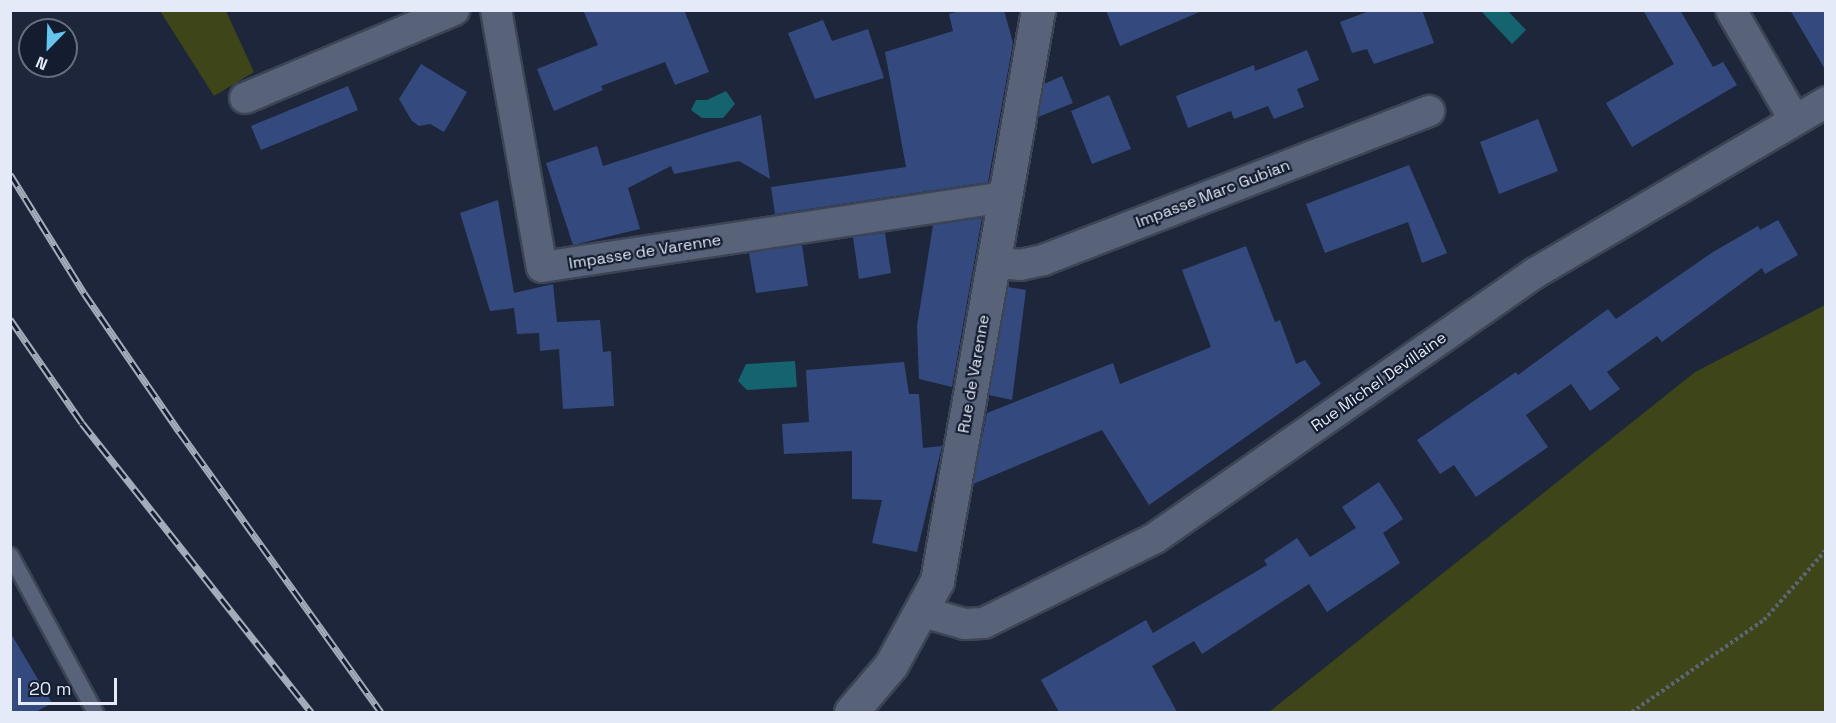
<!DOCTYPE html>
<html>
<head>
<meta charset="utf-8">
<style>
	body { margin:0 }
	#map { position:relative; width:1836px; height:723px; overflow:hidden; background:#1d263a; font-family:"Space Grotesk",sans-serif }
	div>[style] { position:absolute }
	.green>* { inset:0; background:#3e4518 }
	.water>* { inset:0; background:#15636e }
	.building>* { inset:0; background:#344a7e }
	.path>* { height:4px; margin-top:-2px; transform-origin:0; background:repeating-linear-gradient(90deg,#5d6577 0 3px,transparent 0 6px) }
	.roads { filter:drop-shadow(2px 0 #3c4455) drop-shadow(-2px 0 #3c4455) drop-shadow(0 2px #3c4455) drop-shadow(0 -2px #3c4455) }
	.lane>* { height:15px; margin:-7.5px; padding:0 7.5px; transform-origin:7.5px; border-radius:7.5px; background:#58637a }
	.street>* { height:30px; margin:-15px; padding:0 15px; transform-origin:15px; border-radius:15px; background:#58637a }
	.secondary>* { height:33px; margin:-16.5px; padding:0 16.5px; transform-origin:16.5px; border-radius:16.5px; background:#58637a }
	.rail>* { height:7px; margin-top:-3.5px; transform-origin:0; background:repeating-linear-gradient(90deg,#141d30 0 14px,#a4abbb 0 28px); box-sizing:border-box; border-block:2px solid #a4abbb }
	span { translate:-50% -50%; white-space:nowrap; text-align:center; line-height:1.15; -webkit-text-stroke:4.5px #141d30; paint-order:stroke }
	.street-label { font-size:16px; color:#e4eaf8 }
	.frame { position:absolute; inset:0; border:12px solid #e4eaf8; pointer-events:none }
	.north { position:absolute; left:18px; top:18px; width:60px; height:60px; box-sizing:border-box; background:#141d30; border:2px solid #676f80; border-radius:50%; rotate:203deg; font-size:16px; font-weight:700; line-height:24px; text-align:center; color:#e4eaf8 }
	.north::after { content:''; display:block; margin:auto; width:21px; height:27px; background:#65c5ee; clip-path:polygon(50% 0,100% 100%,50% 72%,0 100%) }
	.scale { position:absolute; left:18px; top:678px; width:99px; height:27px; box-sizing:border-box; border:3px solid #e4eaf8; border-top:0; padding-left:8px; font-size:18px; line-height:21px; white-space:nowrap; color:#e4eaf8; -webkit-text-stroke:4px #141d30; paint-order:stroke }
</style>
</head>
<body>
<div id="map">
	<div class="green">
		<i style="clip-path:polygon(160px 11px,226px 11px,254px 72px,214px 96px)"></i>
		<i style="clip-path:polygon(1825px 305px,1825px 712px,1269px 712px,1695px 372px)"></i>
	</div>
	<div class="water">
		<i style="clip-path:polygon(1481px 11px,1508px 11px,1526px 30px,1512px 44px)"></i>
		<i style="clip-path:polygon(726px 91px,735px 104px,723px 118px,702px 118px,691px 110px,696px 100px,707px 100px)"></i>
		<i style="clip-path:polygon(795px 361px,797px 387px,747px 390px,738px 381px,746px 364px)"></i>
	</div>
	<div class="building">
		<i style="clip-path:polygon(583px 10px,684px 10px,709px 72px,675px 85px,665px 62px,601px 86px,603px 90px,554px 111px,537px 69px,598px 45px)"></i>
		<i style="clip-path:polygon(962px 10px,1004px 10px,1013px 43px,988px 182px,775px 214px,771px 187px,906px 167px,885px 52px,953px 31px,949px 14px)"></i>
		<i style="clip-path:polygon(1106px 10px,1204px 10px,1120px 46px)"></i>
		<i style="clip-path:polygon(1372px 10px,1422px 10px,1434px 43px,1374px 64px,1367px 49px,1352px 53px,1340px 22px)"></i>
		<i style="clip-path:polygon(1643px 10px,1680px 10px,1713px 67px,1723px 62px,1737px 85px,1632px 147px,1606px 103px,1674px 64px)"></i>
		<i style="clip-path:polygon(1790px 10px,1826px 10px,1826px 71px)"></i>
		<i style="clip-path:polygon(823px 20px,832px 41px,868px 29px,884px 78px,815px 99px,788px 33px)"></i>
		<i style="clip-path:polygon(1307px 50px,1319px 80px,1297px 89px,1304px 107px,1274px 119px,1268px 106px,1234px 119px,1231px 111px,1188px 128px,1176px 96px,1254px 65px,1255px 71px)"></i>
		<i style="clip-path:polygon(421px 64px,467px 92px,444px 132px,430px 124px,419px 126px,412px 121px,399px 99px)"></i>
		<i style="clip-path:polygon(1062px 76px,1073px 103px,1038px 117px,1044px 84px)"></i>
		<i style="clip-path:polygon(348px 86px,358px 110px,261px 150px,251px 126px)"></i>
		<i style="clip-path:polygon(1109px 95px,1131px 149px,1092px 164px,1071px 111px)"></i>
		<i style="clip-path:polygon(761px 115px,770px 179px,739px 161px,674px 174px,671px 166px,628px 188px,640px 229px,573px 245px,546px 163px,597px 146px,603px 166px)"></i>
		<i style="clip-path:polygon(1538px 119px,1558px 171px,1499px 194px,1480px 142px)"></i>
		<i style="clip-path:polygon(1409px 165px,1447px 253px,1422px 263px,1408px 222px,1325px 253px,1306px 204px)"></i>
		<i style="clip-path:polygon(498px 200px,514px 293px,553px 284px,557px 322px,600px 320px,603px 352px,611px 351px,614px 406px,563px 409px,559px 349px,540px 351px,539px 333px,517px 334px,514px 308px,490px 311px,460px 213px)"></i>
		<i style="clip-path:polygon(982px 218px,952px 387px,919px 379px,917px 326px,933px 225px)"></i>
		<i style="clip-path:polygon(1778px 220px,1798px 255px,1765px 274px,1762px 268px,1662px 342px,1657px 336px,1607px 372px,1620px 389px,1590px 411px,1571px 384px,1526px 415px,1548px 447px,1476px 497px,1454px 465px,1440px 474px,1417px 440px,1516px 372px,1518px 375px,1608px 309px,1616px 319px,1713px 252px,1758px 226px,1760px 230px)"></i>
		<i style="clip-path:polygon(885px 233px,891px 273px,859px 279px,853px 237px)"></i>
		<i style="clip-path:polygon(802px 245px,808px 286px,756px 293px,749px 253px)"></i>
		<i style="clip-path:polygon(1246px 246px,1275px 322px,1280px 320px,1296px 364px,1305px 360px,1321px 384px,1149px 505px,1102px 430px,973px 484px,987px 413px,1113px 363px,1120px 384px,1211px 347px,1182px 270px)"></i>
		<i style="clip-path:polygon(1008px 287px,1026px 290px,1012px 400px,989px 395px)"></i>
		<i style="clip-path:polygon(904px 362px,909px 394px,919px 394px,923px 448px,942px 446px,917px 552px,872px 543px,882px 500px,852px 499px,852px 451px,784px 454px,782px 424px,809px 422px,806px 370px)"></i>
		<i style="clip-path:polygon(1379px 482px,1403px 519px,1383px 533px,1400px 563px,1327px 612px,1309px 584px,1202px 654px,1194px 641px,1152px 666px,1177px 712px,1059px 712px,1041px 680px,1146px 620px,1153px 633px,1267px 565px,1264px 560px,1297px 538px,1310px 557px,1356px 528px,1342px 507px)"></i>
		<i style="clip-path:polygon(10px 632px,52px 703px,36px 712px,10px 712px)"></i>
	</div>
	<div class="path">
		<i style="left:1826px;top:652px;width:33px;rotate:90deg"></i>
		<i style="left:1632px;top:712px;width:161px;rotate:-34.9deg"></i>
		<i style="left:1764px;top:620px;width:94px;rotate:-48.5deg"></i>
	</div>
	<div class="roads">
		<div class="lane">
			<i style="left:10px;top:555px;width:179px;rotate:61.6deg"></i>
		</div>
		<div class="street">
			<i style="left:496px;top:10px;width:261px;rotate:79.9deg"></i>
			<i style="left:542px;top:267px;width:469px;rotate:-8.6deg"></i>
			<i style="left:1731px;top:10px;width:126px;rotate:60deg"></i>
			<i style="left:245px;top:98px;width:227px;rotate:-22.8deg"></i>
			<i style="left:994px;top:263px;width:26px;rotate:4deg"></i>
			<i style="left:1020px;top:265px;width:24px;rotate:-12deg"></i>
			<i style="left:1043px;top:260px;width:414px;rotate:-21.1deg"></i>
			<i style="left:923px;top:612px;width:44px;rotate:15.9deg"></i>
			<i style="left:965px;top:624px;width:19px;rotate:-3deg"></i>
			<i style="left:984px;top:623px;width:191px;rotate:-26.4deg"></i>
			<i style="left:1155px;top:538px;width:463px;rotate:-34.9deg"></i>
			<i style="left:1535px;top:273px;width:338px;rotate:-30.4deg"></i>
		</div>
		<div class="secondary">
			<i style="left:851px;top:712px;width:62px;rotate:-49.6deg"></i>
			<i style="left:891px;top:665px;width:96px;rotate:-61.3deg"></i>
			<i style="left:937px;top:581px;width:580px;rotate:-79.97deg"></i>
		</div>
	</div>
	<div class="rail">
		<i style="left:10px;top:174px;width:140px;rotate:58.1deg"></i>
		<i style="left:84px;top:293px;width:168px;rotate:55.5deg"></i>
		<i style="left:179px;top:431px;width:346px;rotate:54.3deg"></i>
		<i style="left:10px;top:319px;width:126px;rotate:55.3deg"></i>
		<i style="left:82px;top:423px;width:369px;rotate:51.6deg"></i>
	</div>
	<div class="street-label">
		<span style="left:1213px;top:194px;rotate:-21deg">Impasse Marc Gubian</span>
		<span style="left:645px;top:252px;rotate:-9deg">Impasse de Varenne</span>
		<span style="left:974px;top:374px;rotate:-80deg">Rue de Varenne</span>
		<span style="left:1379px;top:382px;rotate:-35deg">Rue Michel Devillaine</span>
	</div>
	<div class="frame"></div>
	<div class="north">N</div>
	<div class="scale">20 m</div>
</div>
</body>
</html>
